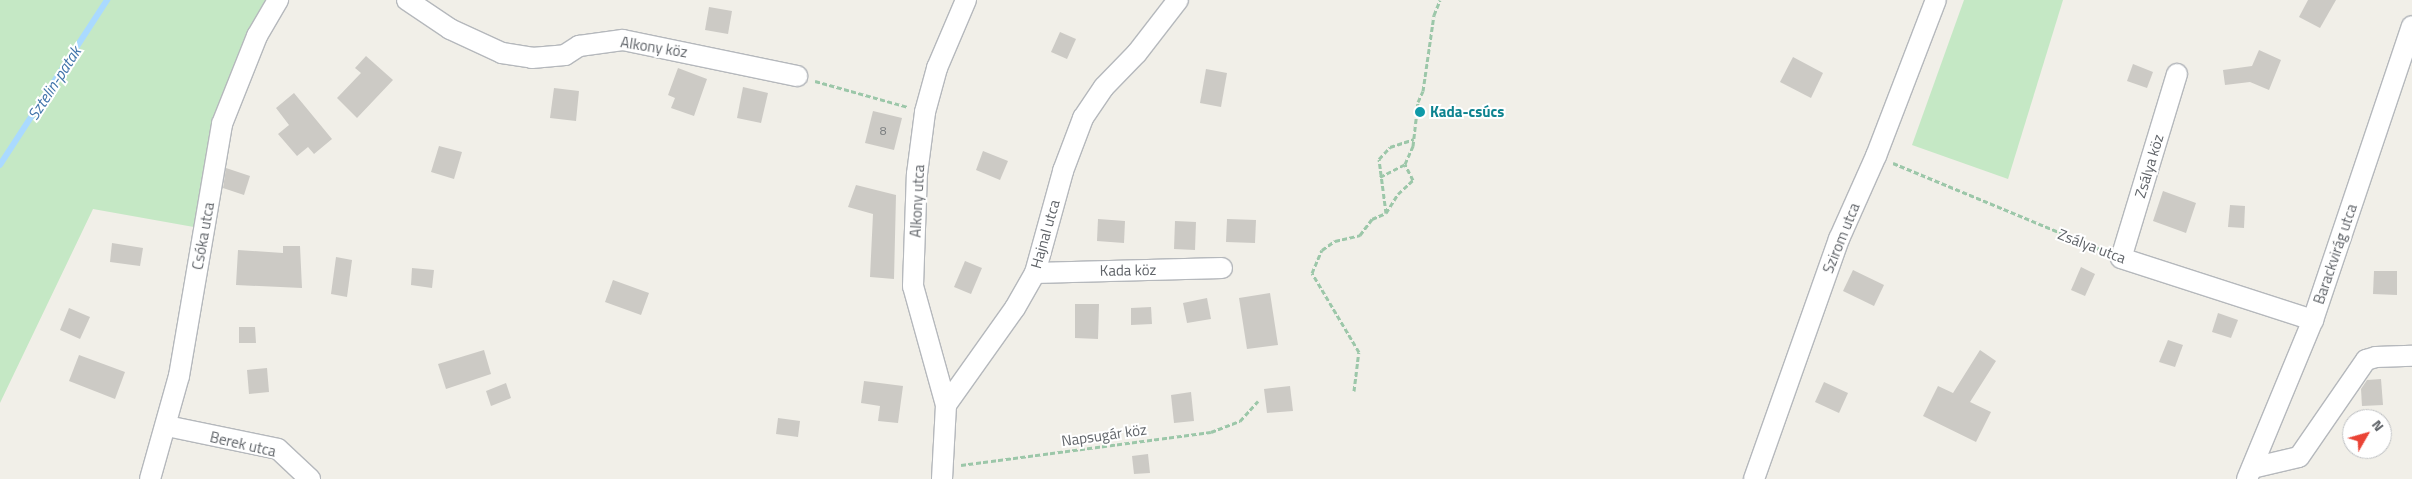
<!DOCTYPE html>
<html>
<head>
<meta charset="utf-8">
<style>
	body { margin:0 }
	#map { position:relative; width:2412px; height:479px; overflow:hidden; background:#f1efe8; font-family:"Titillium Web",sans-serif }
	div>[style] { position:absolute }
	.green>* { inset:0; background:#c5e8c5 }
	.stream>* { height:5.5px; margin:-2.75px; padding:0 2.75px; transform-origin:2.75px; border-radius:2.75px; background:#aadaff }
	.building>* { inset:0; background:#cccac5 }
	.path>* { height:3px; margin-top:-1.5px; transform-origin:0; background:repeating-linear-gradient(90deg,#9cc7a9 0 5px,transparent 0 7.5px) }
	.roads { filter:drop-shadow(1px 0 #b5b8bc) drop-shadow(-1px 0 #b5b8bc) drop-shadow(0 1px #b5b8bc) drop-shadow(0 -1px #b5b8bc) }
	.minor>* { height:20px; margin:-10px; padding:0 10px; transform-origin:10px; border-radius:10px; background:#fff }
	.dots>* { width:14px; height:14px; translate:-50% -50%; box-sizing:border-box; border:2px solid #fff; border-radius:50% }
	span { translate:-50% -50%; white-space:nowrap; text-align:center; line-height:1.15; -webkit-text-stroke:4px #fff; paint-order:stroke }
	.number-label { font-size:12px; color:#7a7d7f }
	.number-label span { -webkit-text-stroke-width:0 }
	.street-label { font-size:15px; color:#5f6368 }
	.culture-label { font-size:15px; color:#0d838f; font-weight:700 }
	.left { translate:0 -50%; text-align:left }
	.water-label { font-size:16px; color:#4174aa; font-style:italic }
	.north { position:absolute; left:2342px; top:409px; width:50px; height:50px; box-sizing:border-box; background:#fff; border:1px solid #bfc1c3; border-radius:50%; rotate:52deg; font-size:14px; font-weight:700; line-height:20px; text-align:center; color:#5f6368 }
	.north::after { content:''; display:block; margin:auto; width:18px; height:22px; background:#ea4335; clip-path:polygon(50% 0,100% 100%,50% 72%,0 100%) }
</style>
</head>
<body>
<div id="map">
	<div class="green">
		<i style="clip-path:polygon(0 0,278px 0,222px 124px,205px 229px,93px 209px,0 403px)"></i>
		<i style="clip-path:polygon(1964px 0,2063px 0,2008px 179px,1912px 145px)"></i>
	</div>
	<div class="stream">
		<i style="left:0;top:165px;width:197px;rotate:-57deg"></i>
	</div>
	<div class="building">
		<i style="clip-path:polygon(2308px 0,2336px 0,2320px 28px,2299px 17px)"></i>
		<i style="clip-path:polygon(709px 7px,732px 11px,728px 34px,705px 30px)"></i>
		<i style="clip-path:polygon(1060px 32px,1076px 39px,1067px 59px,1051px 52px)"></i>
		<i style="clip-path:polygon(2259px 50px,2281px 60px,2269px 90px,2250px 82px,2225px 85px,2223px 70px,2252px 66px)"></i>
		<i style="clip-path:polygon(366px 56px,393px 80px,357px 118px,337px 98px,361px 73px,355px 68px)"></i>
		<i style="clip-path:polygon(1793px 57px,1823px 73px,1811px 98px,1780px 82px)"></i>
		<i style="clip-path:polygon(2133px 64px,2153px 72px,2147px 88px,2127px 81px)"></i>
		<i style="clip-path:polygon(678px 68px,707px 79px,694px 116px,671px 108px,675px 98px,668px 95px)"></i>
		<i style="clip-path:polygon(1206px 69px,1227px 73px,1221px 107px,1200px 103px)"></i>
		<i style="clip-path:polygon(743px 87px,768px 93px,761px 123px,737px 118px)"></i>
		<i style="clip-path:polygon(554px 88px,579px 91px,576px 121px,550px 118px)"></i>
		<i style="clip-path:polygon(294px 93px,332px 139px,314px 154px,308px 147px,297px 156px,278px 134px,289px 125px,276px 108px)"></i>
		<i style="clip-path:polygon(873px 111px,902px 118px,894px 150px,865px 143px)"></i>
		<i style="clip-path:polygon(439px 146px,462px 152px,454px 179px,431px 172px)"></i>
		<i style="clip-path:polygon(983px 151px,1008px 161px,1000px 180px,976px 170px)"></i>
		<i style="clip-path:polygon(226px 168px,250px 176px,244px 195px,223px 188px)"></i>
		<i style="clip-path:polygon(856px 185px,896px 195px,894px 279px,870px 277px,873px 214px,848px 207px)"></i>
		<i style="clip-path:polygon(2163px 191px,2196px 203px,2186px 233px,2153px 221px)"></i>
		<i style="clip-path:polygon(2230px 205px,2245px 206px,2244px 228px,2228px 227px)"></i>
		<i style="clip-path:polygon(1098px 219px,1125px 221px,1124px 243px,1097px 241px)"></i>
		<i style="clip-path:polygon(1227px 219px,1256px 220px,1255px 243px,1226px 242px)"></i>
		<i style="clip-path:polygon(1175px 221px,1196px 222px,1195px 250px,1174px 249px)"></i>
		<i style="clip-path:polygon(112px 243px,143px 248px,140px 266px,110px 262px)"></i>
		<i style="clip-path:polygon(283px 246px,300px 246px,302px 288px,236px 285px,238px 250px,283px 253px)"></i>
		<i style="clip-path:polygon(336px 257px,352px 260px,347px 297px,331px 294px)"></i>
		<i style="clip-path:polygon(965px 261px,982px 268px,971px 294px,954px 287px)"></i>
		<i style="clip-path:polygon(2081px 267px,2095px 274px,2085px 296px,2071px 290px)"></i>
		<i style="clip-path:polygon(412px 268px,434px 270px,432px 288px,411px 285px)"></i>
		<i style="clip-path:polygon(1853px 270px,1884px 285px,1874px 306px,1843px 291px)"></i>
		<i style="clip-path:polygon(2374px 271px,2397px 271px,2397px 295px,2373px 294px)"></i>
		<i style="clip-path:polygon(613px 280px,649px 293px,641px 315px,605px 302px)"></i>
		<i style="clip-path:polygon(1270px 293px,1278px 345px,1247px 349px,1239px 298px)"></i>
		<i style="clip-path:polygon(1207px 298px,1211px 319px,1187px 323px,1183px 303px)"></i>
		<i style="clip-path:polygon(1075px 304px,1099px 304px,1098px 339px,1075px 338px)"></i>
		<i style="clip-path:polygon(1151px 307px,1152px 324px,1131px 325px,1131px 308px)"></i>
		<i style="clip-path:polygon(69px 308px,90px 317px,80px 339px,60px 330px)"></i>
		<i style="clip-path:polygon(2218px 313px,2238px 320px,2231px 338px,2212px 332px)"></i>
		<i style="clip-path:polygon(239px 327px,255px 327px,256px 343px,239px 343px)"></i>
		<i style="clip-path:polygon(2168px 340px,2183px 345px,2175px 367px,2159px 362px)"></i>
		<i style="clip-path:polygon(484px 350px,491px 374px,446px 389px,438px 364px)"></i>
		<i style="clip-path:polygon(1980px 350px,1996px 361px,1970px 402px,1991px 412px,1976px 442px,1923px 416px,1938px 386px,1953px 393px)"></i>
		<i style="clip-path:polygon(79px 355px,125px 372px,115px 399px,69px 381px)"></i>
		<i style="clip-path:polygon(267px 368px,269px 392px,249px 394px,247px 370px)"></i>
		<i style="clip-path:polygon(2381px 379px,2383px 405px,2362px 406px,2361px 389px,2367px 380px)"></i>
		<i style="clip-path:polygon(864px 381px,903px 386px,898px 423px,878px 421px,880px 406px,861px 403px)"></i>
		<i style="clip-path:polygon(1824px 382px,1848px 393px,1839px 413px,1815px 402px)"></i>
		<i style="clip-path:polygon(506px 383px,511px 398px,491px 406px,486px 391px)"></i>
		<i style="clip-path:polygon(1290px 386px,1293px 411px,1267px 413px,1264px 389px)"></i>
		<i style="clip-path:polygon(1191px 392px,1194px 421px,1174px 423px,1171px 395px)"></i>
		<i style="clip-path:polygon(778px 418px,800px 421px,798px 437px,776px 434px)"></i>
		<i style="clip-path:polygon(1148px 454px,1150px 473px,1134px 474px,1132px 456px)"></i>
	</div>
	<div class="path">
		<i style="left:815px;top:81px;width:97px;rotate:15.6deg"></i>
		<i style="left:1893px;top:163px;width:229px;rotate:22.6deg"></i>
		<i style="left:1380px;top:177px;width:28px;rotate:-27deg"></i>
		<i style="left:1386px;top:213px;width:54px;rotate:-97.4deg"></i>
		<i style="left:1379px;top:159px;width:16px;rotate:-47deg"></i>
		<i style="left:1390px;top:147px;width:25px;rotate:-18deg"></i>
		<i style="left:1354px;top:391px;width:39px;rotate:-83deg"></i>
		<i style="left:1359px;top:352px;width:92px;rotate:-120.7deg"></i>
		<i style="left:1312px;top:273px;width:25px;rotate:-67deg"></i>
		<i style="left:1322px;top:250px;width:16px;rotate:-35deg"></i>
		<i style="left:1335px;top:241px;width:26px;rotate:-13deg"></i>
		<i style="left:1360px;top:235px;width:20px;rotate:-53deg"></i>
		<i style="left:1372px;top:219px;width:15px;rotate:-23deg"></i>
		<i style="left:1386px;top:213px;width:22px;rotate:-58deg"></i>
		<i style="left:1398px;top:194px;width:21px;rotate:-43deg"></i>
		<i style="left:1413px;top:180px;width:18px;rotate:-117deg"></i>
		<i style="left:1405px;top:164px;width:20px;rotate:-66deg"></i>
		<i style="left:1413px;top:146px;width:44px;rotate:-83.5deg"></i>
		<i style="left:1418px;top:102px;width:12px;rotate:-66deg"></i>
		<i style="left:1423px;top:91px;width:77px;rotate:-81.8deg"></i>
		<i style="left:1434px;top:15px;width:16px;rotate:-68deg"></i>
		<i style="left:961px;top:465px;width:252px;rotate:-7.5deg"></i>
		<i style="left:1211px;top:432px;width:31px;rotate:-21deg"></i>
		<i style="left:1240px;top:421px;width:27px;rotate:-48deg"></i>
	</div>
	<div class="roads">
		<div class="minor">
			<i style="left:407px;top:0;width:52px;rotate:34deg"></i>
			<i style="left:450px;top:29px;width:57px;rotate:24.8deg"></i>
			<i style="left:502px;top:53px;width:30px;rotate:9deg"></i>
			<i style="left:532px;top:58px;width:33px;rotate:-5deg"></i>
			<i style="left:565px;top:55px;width:17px;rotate:-33deg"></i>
			<i style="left:579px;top:46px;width:44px;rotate:-7.8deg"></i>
			<i style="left:623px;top:40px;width:178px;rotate:11.7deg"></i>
			<i style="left:2177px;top:74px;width:192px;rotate:106.9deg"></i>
			<i style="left:2121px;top:258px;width:202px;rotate:17.9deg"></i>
			<i style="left:1035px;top:273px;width:187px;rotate:-1.5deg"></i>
			<i style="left:946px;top:405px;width:123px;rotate:-105.5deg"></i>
			<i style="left:913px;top:286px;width:112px;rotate:-88deg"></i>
			<i style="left:917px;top:174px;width:63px;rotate:-82.6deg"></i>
			<i style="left:925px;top:112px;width:46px;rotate:-74.7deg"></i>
			<i style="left:937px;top:68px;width:74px;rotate:-66.9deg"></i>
			<i style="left:167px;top:426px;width:113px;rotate:11.7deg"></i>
			<i style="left:278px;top:449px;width:44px;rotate:43.2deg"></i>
			<i style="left:2252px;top:468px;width:48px;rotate:-13.2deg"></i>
			<i style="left:2299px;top:457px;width:118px;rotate:-55.4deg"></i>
			<i style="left:2366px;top:360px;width:10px;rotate:-17deg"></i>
			<i style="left:2376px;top:357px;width:36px;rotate:-2deg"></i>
			<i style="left:150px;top:479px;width:107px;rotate:-74.3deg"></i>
			<i style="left:179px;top:376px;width:256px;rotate:-80.3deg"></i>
			<i style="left:222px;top:124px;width:95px;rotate:-68.3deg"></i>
			<i style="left:257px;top:36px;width:42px;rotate:-59.7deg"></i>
			<i style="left:942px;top:479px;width:74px;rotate:-86.9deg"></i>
			<i style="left:946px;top:405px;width:119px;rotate:-54.6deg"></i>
			<i style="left:1015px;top:308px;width:40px;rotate:-60.3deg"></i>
			<i style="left:1035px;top:273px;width:106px;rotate:-74.6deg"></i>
			<i style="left:1063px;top:171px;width:57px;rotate:-69.3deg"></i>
			<i style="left:1083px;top:118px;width:37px;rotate:-56deg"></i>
			<i style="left:1104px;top:87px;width:47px;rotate:-45.9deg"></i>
			<i style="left:1137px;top:53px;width:67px;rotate:-52.3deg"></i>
			<i style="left:1754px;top:479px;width:255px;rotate:-70.5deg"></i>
			<i style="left:1839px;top:239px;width:91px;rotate:-66deg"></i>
			<i style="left:1876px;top:156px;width:167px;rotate:-69deg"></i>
			<i style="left:2247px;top:479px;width:172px;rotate:-67.5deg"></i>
			<i style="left:2313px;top:320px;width:310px;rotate:-71.4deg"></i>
		</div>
	</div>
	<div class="dots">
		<i style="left:1420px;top:112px;background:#0f9aa8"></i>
	</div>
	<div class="number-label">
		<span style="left:883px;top:131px">8</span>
	</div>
	<div class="street-label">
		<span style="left:654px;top:47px;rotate:9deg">Alkony köz</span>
		<span style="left:2149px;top:166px;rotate:-73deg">Zsálya köz</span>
		<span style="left:917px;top:201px;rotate:-87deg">Alkony utca</span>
		<span style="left:1045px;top:234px;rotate:-74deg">Hajnal utca</span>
		<span style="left:203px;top:236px;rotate:-80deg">Csóka utca</span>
		<span style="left:1841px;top:238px;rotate:-68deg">Szirom utca</span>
		<span style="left:2092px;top:246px;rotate:21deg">Zsálya utca</span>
		<span style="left:2335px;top:254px;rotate:-71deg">Barackvirág utca</span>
		<span style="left:1128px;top:270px;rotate:-1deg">Kada köz</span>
		<span style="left:1104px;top:435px;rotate:-8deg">Napsugár köz</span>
		<span style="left:243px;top:444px;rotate:13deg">Berek utca</span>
	</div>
	<div class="culture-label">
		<span class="left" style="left:1430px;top:112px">Kada-csúcs</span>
	</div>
	<div class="water-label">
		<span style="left:54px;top:83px;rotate:-57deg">Sztelin-patak</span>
	</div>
	<div class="north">N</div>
</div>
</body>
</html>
